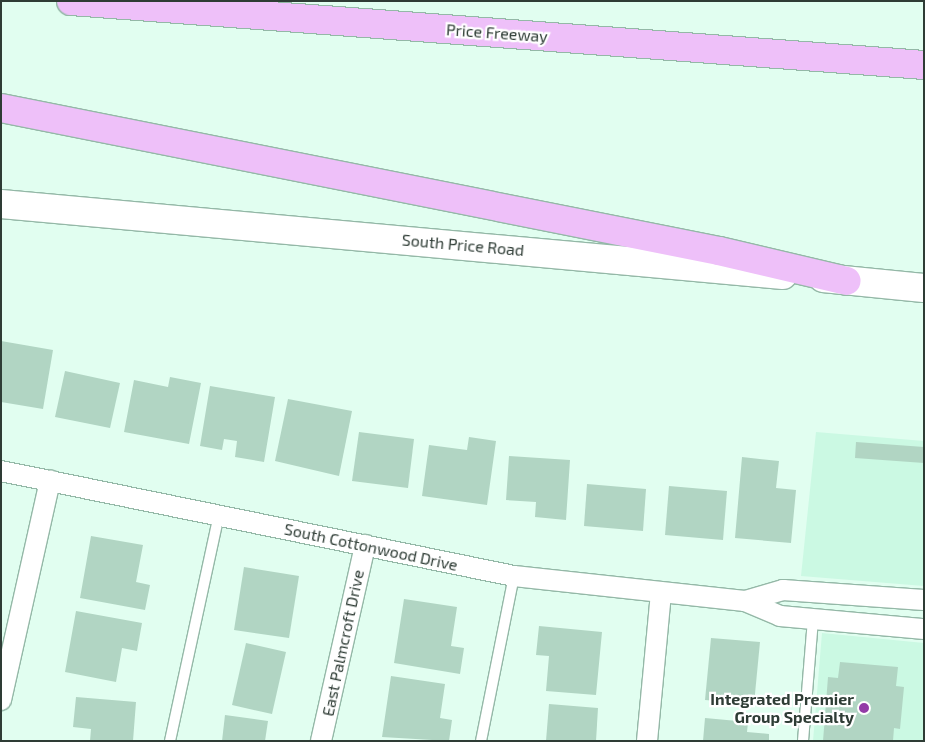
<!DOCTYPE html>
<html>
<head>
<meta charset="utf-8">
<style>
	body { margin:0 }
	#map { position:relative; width:925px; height:742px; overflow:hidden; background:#e1fef0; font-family:"Exo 2",sans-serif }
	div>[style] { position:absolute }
	.built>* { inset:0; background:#cbf9e3 }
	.building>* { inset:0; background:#b1d5c3 }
	.roads { filter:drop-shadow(1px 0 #94b8a7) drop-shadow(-1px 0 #94b8a7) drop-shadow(0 1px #94b8a7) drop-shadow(0 -1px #94b8a7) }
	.service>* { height:10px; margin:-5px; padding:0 5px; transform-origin:5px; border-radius:5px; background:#fff }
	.minor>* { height:20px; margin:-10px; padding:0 10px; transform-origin:10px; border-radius:10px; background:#fff }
	.secondary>* { height:28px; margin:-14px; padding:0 14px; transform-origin:14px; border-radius:14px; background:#fff }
	.motorway>* { height:28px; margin:-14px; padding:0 14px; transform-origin:14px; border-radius:14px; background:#eec0f9 }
	.dots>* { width:14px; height:14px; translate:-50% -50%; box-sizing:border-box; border:2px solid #fff; border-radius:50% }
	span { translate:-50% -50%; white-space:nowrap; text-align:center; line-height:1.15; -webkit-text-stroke:4.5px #fff; paint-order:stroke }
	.street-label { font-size:16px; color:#2e3c35 }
	.poi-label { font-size:16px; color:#2e3c35; font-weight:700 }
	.right { translate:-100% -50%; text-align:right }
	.frame { position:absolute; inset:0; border:2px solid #2e3c35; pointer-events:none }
</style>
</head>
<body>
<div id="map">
	<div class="built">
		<i style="clip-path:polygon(816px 432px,924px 441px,924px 586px,801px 576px)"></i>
		<i style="clip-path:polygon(822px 633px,924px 643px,924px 741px,813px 741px)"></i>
	</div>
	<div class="building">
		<i style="clip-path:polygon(1px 341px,53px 350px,43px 409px,1px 402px)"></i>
		<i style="clip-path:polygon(65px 371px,120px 383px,110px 428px,55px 417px)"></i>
		<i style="clip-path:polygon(170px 377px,201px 383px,189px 444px,124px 432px,134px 380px,168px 387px)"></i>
		<i style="clip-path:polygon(210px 386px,275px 397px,264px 462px,235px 457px,237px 441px,224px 439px,222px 450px,200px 446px)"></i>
		<i style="clip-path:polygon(288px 399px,352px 411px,339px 476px,275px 461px)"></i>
		<i style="clip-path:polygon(359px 432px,414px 439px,408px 488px,352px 481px)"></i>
		<i style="clip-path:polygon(469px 437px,496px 441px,487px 505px,422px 496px,429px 445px,467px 450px)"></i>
		<i style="clip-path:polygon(856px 442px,924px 447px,924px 463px,855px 458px)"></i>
		<i style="clip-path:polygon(509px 456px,570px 460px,566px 520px,535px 517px,536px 502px,506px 500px)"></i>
		<i style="clip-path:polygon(742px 457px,779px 461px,776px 488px,796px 490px,791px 543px,735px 538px)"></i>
		<i style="clip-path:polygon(587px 484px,646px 489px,643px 531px,584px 526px)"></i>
		<i style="clip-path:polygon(669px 486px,727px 491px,723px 540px,665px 535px)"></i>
		<i style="clip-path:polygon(91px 536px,143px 545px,136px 582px,150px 585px,145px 610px,80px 598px)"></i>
		<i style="clip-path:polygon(244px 567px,299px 576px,289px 638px,234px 630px)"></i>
		<i style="clip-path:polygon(404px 599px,457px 607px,451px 646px,464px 648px,460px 674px,394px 663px)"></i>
		<i style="clip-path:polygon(76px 611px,142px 623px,137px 651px,122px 648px,116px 682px,65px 672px)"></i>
		<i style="clip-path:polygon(539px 626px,602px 632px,596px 695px,546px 691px,549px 656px,536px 655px)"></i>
		<i style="clip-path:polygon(711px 638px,760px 642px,754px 704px,705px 700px)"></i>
		<i style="clip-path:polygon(246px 643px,286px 652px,272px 714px,232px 705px)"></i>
		<i style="clip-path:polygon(840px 662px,898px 667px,896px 686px,904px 687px,900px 729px,894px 728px,893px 741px,823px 741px,828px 677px,838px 678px)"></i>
		<i style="clip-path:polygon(391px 676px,445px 684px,440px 718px,452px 720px,449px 741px,382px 737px)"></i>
		<i style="clip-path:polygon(76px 697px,136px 702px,133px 741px,90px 741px,91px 729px,73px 727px)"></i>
		<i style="clip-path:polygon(549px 704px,598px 708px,596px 741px,546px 741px)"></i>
		<i style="clip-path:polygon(225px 715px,268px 721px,265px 741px,222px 741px)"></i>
		<i style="clip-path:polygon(705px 718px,748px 722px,747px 732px,769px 734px,769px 741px,703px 741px)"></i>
	</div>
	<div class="roads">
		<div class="service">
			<i style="left:170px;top:741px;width:231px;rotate:-77.8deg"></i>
			<i style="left:481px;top:741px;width:168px;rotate:-78.7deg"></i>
			<i style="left:803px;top:741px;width:122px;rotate:-85.3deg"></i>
		</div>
		<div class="minor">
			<i style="left:1px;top:471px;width:524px;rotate:11.57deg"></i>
			<i style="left:514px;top:576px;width:232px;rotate:6.2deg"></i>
			<i style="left:745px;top:601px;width:38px;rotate:23deg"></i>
			<i style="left:780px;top:616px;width:145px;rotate:5.2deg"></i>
			<i style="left:745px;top:601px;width:40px;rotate:-16deg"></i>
			<i style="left:783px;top:590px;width:141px;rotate:4.1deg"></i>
			<i style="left:1px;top:700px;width:225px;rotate:-77.4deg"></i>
			<i style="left:321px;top:741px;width:201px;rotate:-77.3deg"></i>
			<i style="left:647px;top:741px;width:149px;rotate:-84.6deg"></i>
		</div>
		<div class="secondary">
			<i style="left:1px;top:204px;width:785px;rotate:5.19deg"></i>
			<i style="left:823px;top:278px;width:101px;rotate:5.7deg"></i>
		</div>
		<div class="motorway">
			<i style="left:71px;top:1px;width:855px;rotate:4.29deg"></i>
			<i style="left:1px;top:108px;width:732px;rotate:11.26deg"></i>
			<i style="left:719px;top:251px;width:131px;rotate:13.2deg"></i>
		</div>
	</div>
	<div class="dots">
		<i style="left:864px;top:708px;background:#933ba7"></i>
	</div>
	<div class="street-label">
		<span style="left:497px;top:33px;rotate:4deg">Price Freeway</span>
		<span style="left:463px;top:245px;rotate:5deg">South Price Road</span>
		<span style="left:371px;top:547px;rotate:12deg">South Cottonwood Drive</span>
		<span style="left:343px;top:643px;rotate:-78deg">East Palmcroft Drive</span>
	</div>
	<div class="poi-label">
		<span class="right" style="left:854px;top:708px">Integrated Premier<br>Group Specialty</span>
	</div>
	<div class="frame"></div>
</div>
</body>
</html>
